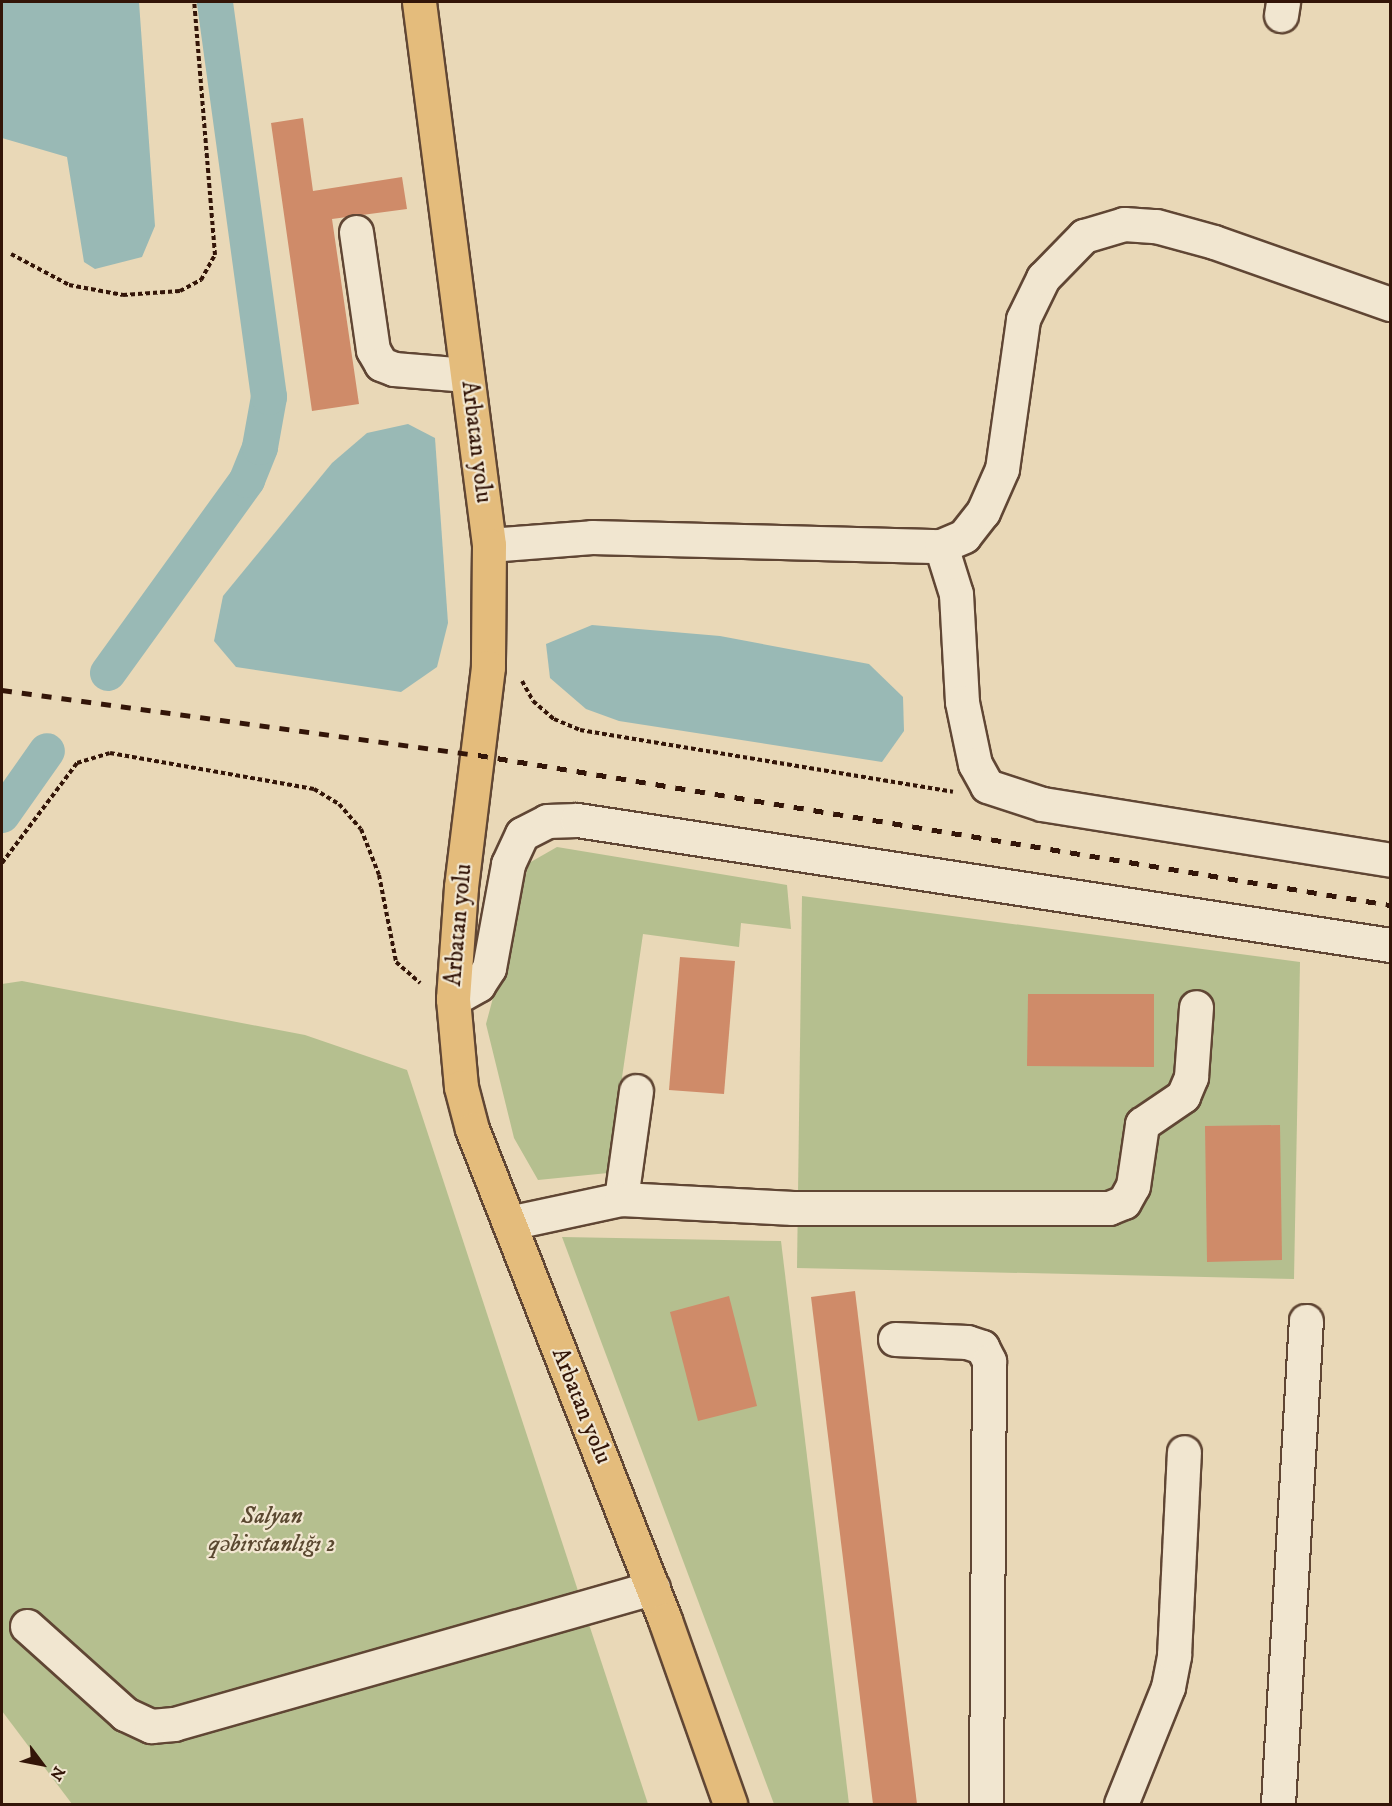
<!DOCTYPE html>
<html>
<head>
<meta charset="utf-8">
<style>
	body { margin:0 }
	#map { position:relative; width:1392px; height:1806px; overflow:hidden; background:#e9d8b7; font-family:"IM FELL DW Pica",serif }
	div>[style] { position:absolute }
	.green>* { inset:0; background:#b5bf8f }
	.water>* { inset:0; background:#99b9b5 }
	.canal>* { height:36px; margin:-18px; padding:0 18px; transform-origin:18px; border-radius:18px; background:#99b9b5 }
	.building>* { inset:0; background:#cf8b69 }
	.path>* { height:4px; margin-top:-2px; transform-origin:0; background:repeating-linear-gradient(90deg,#331508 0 4.5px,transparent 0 7.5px) }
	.roads { filter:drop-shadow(2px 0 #604634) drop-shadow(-2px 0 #604634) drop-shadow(0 2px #604634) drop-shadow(0 -2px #604634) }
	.minor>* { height:33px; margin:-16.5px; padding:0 16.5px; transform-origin:16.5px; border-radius:16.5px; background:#f1e6d0 }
	.major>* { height:33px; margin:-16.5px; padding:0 16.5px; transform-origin:16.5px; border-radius:16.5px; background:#e4bc7c }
	.rail>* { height:4.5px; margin-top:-2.25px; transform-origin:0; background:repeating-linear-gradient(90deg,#331508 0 10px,transparent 0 20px) }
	span { translate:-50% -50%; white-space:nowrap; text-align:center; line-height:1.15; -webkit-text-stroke:4.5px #f1e6d0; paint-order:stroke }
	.street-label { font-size:24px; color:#331508 }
	.park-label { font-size:24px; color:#5a4830; font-style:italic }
	.frame { position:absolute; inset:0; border:3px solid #331508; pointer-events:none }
	.north { position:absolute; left:12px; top:1734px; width:60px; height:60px; -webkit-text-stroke:4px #f1e6d0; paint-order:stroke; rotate:122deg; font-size:16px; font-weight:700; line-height:24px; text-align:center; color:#331508 }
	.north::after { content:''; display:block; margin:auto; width:21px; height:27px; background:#331508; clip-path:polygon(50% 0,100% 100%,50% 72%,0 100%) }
</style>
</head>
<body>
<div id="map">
	<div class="green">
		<i style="clip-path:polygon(557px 847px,787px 885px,791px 929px,741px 923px,739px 947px,643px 934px,608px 1173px,538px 1180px,514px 1138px,486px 1024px,529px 863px)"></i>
		<i style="clip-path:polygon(802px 896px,1300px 962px,1294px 1279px,797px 1268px)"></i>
		<i style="clip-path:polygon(22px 981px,305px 1035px,407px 1070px,648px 1804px,72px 1804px,2px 1711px,2px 984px)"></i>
		<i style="clip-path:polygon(562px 1237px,781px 1241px,849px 1804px,774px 1804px)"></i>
	</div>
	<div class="water">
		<i style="clip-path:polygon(2px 2px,139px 2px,155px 226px,142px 257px,95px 269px,84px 262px,67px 157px,2px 138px)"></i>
		<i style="clip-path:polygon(408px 424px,435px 438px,448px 623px,437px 667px,401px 692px,236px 667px,214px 641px,223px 596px,332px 463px,367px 433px)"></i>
		<i style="clip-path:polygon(592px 625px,720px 636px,869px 664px,903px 697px,904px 731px,882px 762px,619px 721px,586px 709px,550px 678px,546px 644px)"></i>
	</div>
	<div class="canal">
		<i style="left:108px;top:673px;width:238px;rotate:-54.2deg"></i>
		<i style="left:247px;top:480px;width:35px;rotate:-68deg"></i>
		<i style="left:260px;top:447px;width:51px;rotate:-79.8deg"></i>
		<i style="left:269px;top:397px;width:399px;rotate:-97.8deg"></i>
		<i style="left:2px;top:815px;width:78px;rotate:-54.9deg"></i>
	</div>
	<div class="building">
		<i style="clip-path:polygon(303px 118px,313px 191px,402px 177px,407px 209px,332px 219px,359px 404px,312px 411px,271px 123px)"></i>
		<i style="clip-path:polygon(680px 957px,735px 961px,724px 1094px,669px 1090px)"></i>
		<i style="clip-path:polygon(1028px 994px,1154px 994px,1154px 1067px,1027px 1066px)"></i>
		<i style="clip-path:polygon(1280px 1125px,1282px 1260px,1207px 1262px,1205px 1126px)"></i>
		<i style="clip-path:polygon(855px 1291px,917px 1804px,873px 1804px,811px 1297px)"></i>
		<i style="clip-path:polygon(729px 1296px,757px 1406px,698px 1421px,670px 1312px)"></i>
	</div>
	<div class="path">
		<i style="left:11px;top:254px;width:66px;rotate:28.1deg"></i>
		<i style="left:69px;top:285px;width:55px;rotate:10.5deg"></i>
		<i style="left:123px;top:295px;width:57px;rotate:-4deg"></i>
		<i style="left:180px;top:291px;width:24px;rotate:-28deg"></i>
		<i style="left:201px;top:280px;width:29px;rotate:-61deg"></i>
		<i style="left:215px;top:255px;width:254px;rotate:-94.7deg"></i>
		<i style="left:522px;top:681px;width:23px;rotate:61deg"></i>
		<i style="left:533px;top:701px;width:28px;rotate:41deg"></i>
		<i style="left:554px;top:719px;width:28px;rotate:23deg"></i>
		<i style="left:580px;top:730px;width:378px;rotate:9.4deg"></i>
		<i style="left:2px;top:863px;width:125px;rotate:-53.1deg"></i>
		<i style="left:77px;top:763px;width:34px;rotate:-17deg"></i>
		<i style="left:110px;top:753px;width:207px;rotate:10deg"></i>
		<i style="left:314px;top:789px;width:29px;rotate:31deg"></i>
		<i style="left:339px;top:804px;width:33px;rotate:49deg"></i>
		<i style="left:361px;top:829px;width:49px;rotate:68.6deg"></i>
		<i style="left:379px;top:875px;width:89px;rotate:78.9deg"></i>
		<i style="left:396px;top:962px;width:32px;rotate:41deg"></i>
	</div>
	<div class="roads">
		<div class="minor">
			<i style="left:1281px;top:15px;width:13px;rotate:-81deg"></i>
			<i style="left:356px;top:232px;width:119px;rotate:81.8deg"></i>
			<i style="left:373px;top:350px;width:16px;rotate:60deg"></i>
			<i style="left:381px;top:364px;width:14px;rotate:21deg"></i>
			<i style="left:394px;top:369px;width:73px;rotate:4.7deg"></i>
			<i style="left:489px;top:545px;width:103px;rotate:-4.4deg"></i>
			<i style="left:592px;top:537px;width:349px;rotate:1.5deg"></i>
			<i style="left:941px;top:546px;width:25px;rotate:-23deg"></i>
			<i style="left:964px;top:536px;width:31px;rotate:-52deg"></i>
			<i style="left:983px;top:512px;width:47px;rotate:-66.2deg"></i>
			<i style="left:1002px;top:469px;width:151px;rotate:-82deg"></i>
			<i style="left:1023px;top:319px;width:46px;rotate:-64deg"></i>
			<i style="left:1043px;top:278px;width:59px;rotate:-45.7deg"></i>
			<i style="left:1084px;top:236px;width:42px;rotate:-16.7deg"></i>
			<i style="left:1124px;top:224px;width:32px;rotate:4deg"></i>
			<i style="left:1156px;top:226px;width:60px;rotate:15.4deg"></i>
			<i style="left:1214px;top:242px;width:187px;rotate:19.4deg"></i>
			<i style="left:941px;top:546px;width:50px;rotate:72.6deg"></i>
			<i style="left:956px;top:594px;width:108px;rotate:86.8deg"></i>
			<i style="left:962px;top:702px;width:63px;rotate:78.2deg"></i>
			<i style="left:975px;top:764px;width:25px;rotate:61deg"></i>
			<i style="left:987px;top:786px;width:58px;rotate:18.1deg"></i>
			<i style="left:1042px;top:804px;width:352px;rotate:9.1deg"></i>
			<i style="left:453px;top:999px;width:29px;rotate:-29deg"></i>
			<i style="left:478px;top:985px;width:20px;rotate:-57deg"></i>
			<i style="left:489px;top:968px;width:106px;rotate:-79.6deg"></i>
			<i style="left:508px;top:864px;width:33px;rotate:-65deg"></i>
			<i style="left:522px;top:834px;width:28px;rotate:-27deg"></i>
			<i style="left:547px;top:821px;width:30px;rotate:-2deg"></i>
			<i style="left:577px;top:820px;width:823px;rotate:8.74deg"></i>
			<i style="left:621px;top:1199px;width:109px;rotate:-82.1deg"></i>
			<i style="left:509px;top:1223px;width:115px;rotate:-12.1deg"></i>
			<i style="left:621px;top:1199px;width:172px;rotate:3deg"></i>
			<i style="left:793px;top:1208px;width:316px"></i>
			<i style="left:1109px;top:1208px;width:16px;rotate:-22deg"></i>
			<i style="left:1124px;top:1202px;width:18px;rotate:-61deg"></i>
			<i style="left:1133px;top:1186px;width:63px;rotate:-81.7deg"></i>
			<i style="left:1142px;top:1124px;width:50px;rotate:-34.3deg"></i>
			<i style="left:1183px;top:1096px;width:21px;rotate:-67deg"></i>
			<i style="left:1191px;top:1077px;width:70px;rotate:-85.9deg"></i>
			<i style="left:895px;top:1339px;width:72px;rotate:2.4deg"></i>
			<i style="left:967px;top:1342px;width:16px;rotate:18deg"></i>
			<i style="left:982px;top:1347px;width:16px;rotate:63deg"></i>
			<i style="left:989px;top:1361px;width:443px;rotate:90.4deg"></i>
			<i style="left:27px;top:1626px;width:132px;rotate:41.9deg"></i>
			<i style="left:125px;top:1714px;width:29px;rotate:25deg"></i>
			<i style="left:151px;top:1726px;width:23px;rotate:-5deg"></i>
			<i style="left:174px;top:1724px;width:498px;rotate:-15.9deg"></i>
			<i style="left:1121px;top:1804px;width:126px;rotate:-68.1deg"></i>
			<i style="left:1168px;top:1687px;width:33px;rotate:-79deg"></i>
			<i style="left:1174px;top:1655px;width:203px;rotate:-87.2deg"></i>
			<i style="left:1278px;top:1804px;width:484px;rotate:-86.7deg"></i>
		</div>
		<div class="major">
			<i style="left:419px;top:2px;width:547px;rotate:82.65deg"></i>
			<i style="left:489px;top:545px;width:122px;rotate:90.5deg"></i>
			<i style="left:488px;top:667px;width:222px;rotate:97deg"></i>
			<i style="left:461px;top:887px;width:112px;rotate:94.1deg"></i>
			<i style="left:453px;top:999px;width:88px;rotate:84.8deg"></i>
			<i style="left:461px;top:1087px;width:43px;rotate:75.3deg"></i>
			<i style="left:472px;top:1129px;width:528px;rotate:68.54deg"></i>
			<i style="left:665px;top:1620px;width:195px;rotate:70.5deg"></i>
		</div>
	</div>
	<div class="rail">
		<i style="left:2px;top:690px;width:480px;rotate:7.8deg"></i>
		<i style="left:478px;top:755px;width:924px;rotate:9.34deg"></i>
	</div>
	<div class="street-label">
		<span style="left:476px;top:442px;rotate:83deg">Arbatan yolu</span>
		<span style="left:459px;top:925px;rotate:-85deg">Arbatan yolu</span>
		<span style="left:581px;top:1406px;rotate:68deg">Arbatan yolu</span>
	</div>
	<div class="park-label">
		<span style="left:272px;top:1531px">Salyan<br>qəbirstanlığı 2</span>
	</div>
	<div class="frame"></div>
	<div class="north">N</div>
</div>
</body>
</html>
